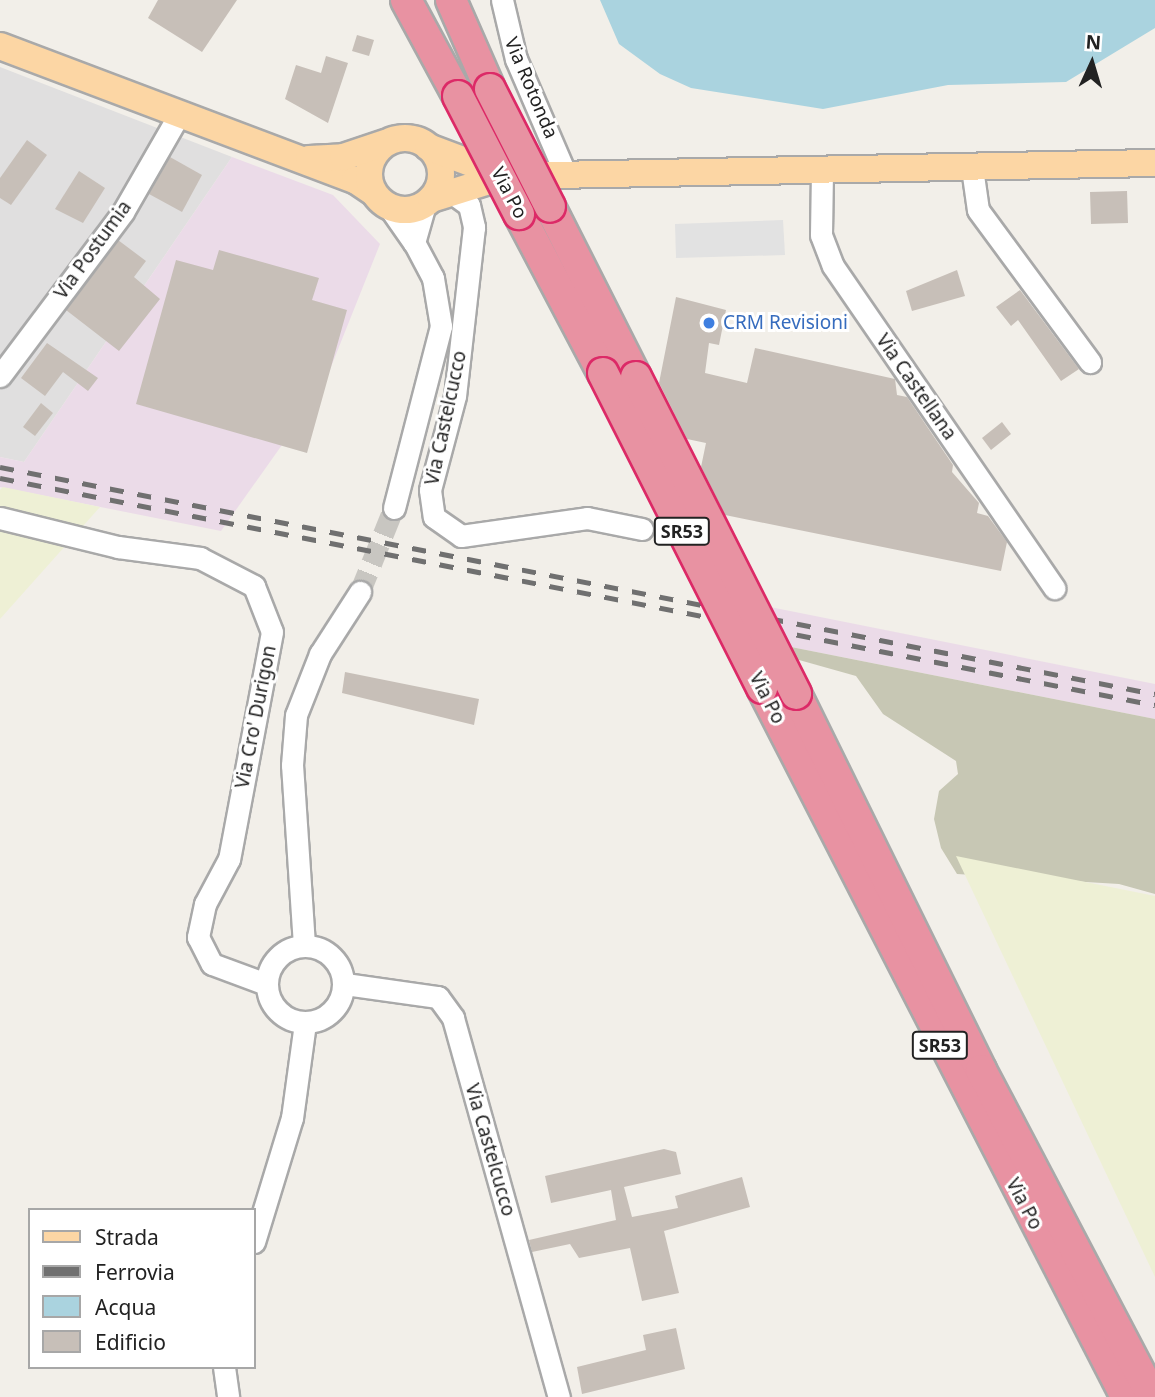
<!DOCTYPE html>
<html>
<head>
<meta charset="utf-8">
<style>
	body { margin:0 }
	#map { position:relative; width:1155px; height:1397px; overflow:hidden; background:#f2efe9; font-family:"Noto Sans",sans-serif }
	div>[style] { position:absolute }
	.residential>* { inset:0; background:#e0dfdf }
	.industrial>* { inset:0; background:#ebdbe8 }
	.construction>* { inset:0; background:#c7c7b4 }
	.farmland>* { inset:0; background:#eef0d5 }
	.parking>* { inset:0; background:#e2e2e2 }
	.water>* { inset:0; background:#aad3df }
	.building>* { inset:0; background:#c7bfb8 }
	.minor-tunnel>* { height:21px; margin-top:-10.5px; transform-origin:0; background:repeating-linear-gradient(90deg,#c8c6c1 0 21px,transparent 0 31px) }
	.roads { filter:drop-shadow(2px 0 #a9a9a9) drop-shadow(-2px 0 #a9a9a9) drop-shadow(0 2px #a9a9a9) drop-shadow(0 -2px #a9a9a9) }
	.minor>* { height:21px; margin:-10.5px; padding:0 10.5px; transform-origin:10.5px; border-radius:10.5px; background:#fff }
	.minor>.ring { margin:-10.5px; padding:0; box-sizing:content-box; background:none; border:21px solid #fff; border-radius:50% }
	.major>* { height:26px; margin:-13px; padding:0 13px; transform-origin:13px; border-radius:13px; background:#fcd6a4 }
	.major>.ring { margin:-13px; padding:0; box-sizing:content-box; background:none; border:26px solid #fcd6a4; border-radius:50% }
	.highway>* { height:30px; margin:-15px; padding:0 15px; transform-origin:15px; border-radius:15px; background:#e892a2 }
	.rail>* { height:5px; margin-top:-2.5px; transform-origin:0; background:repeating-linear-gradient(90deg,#707070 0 14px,transparent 0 28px) }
	.bridges { filter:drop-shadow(2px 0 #dc2a67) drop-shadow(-2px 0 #dc2a67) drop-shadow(0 2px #dc2a67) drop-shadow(0 -2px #dc2a67) }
	.highway-bridge>* { height:30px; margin:-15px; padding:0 15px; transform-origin:15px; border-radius:15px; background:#e892a2 }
	.dots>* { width:19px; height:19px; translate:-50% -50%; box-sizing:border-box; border:4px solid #fff; border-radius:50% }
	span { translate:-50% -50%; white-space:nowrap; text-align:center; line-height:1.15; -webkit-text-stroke:6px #fff; paint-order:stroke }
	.shield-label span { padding:2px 5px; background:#fff; border:2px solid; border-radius:5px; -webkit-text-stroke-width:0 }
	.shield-label { font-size:18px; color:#222; font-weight:700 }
	.street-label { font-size:19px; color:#222 }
	.shop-label { font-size:19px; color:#366cbe }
	.left { translate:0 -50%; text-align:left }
	.legend { position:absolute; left:28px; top:1208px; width:228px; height:161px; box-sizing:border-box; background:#fff; border:2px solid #a7a7a7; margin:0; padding:9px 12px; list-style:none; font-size:21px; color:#222 }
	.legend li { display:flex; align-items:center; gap:14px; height:35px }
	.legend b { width:35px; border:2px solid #a7a7a7 }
	.north { position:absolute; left:1057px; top:28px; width:70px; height:70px; -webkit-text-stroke:5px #fff; paint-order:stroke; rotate:4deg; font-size:19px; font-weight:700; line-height:28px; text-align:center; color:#222 }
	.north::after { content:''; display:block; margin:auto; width:24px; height:32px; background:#222; clip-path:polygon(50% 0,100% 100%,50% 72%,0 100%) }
</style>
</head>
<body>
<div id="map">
	<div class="residential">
		<i style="clip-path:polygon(0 67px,232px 157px,24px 462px,0 457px)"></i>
	</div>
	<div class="industrial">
		<i style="clip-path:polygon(232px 157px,333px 195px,380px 244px,323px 387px,221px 531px,0 487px,0 457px,24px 462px)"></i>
		<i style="clip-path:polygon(765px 606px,1155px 684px,1155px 719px,786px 646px)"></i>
	</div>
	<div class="construction">
		<i style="clip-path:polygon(786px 646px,1155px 719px,1155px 894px,1119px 884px,957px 874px,941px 848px,934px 819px,939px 791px,958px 774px,956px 761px,883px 714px,856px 676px,792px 658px)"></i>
	</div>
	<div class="farmland">
		<i style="clip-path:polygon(3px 487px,100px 507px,0 619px,0 490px)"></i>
		<i style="clip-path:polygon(956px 856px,1155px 896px,1155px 1277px)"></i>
	</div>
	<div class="parking">
		<i style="clip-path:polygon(783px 220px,785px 255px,676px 258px,675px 224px)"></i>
	</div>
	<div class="water">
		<i style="clip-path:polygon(600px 0,1155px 0,1155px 28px,1066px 82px,948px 85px,823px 109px,691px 88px,660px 74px,619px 44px)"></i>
	</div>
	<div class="building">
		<i style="clip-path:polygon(158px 0,237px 0,202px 52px,148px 18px)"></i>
		<i style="clip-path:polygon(357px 35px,374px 40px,369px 56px,352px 51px)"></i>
		<i style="clip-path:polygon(326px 56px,348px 63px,328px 123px,285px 99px,296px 65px,321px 73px)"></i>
		<i style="clip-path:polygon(27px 140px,47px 155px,11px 205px,0 198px,0 178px)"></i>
		<i style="clip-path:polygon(170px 157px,202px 175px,182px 212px,149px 194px)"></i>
		<i style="clip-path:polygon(79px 171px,105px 188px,83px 223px,55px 209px)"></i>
		<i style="clip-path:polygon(1127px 191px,1128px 223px,1091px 224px,1090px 192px)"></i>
		<i style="clip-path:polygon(118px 240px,146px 261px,134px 277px,160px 299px,119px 351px,66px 310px)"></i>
		<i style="clip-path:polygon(219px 250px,319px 278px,312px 300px,347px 310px,307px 453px,136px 404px,176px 260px,213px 270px)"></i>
		<i style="clip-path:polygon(957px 270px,965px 296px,912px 311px,906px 291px)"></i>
		<i style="clip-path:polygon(1020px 290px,1079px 369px,1061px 381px,1018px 320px,1011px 326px,996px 307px)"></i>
		<i style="clip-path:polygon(676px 297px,726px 310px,719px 345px,709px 343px,705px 373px,747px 383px,755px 348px,895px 379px,897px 395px,907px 397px,953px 465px,952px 472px,979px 503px,977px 513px,988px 516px,1007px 542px,1001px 571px,725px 515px,701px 467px,706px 443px,687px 439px,659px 383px)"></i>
		<i style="clip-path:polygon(47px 343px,98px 378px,88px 391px,63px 372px,45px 396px,21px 378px)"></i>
		<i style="clip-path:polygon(41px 403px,53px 413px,35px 436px,23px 427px)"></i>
		<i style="clip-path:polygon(1002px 422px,1011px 434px,991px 450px,982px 438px)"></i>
		<i style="clip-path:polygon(345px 672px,479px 699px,474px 725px,342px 693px)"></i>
		<i style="clip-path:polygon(664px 1149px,676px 1152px,681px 1174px,624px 1187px,632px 1217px,678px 1208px,675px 1196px,742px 1177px,750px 1207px,664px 1231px,679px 1293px,642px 1301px,630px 1248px,579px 1258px,570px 1244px,532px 1252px,529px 1240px,616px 1220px,611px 1190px,551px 1203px,545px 1176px)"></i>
		<i style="clip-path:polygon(676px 1328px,685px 1369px,582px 1394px,577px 1367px,646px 1350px,643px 1335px)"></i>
	</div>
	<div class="minor-tunnel">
		<i style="left:360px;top:592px;width:91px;rotate:-68deg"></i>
	</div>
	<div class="roads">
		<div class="minor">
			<i style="left:502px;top:0;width:61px;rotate:76.7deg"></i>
			<i style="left:516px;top:59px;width:126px;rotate:66.7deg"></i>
			<i style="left:972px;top:168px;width:42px;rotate:81.9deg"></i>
			<i style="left:978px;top:210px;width:189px;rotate:53.6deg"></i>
			<i style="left:822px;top:171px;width:64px;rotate:90.9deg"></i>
			<i style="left:821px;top:235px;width:33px;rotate:69deg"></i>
			<i style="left:833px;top:266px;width:391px;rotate:55.5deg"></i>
			<i style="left:448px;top:190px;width:26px;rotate:36deg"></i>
			<i style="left:469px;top:205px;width:23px;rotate:77deg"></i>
			<i style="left:474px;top:227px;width:170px;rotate:96.4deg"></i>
			<i style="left:455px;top:396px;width:97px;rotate:104.9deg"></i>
			<i style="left:430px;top:490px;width:27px;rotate:82deg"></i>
			<i style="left:434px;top:517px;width:33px;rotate:35deg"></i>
			<i style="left:461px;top:536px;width:127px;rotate:-8.1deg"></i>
			<i style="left:587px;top:518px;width:56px;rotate:11.3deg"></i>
			<i style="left:389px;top:207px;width:44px;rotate:55.2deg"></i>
			<i style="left:414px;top:243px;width:41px;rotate:-74.2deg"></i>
			<i style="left:0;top:376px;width:205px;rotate:-53.1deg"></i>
			<i style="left:123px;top:212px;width:108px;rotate:-60.1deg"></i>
			<i style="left:394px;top:508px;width:188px;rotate:-75.5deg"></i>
			<i style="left:441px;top:326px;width:49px;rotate:-99.5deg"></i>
			<i style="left:433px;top:278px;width:40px;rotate:-118deg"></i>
			<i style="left:0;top:518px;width:122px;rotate:13.8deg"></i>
			<i style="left:118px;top:547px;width:83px;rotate:7.6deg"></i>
			<i style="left:200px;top:558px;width:61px;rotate:27.4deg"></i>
			<i style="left:254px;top:586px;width:49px;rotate:68.6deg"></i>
			<i style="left:272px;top:632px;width:231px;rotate:100.7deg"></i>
			<i style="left:229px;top:859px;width:51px;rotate:118.1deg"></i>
			<i style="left:205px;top:904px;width:34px;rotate:102deg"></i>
			<i style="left:198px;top:937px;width:30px;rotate:63deg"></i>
			<i style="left:212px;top:964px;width:58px;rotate:20.3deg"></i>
			<i style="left:304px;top:945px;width:180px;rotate:-93.8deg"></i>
			<i style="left:292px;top:765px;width:50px;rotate:-85.4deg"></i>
			<i style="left:296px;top:715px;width:66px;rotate:-68.5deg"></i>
			<i style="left:320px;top:654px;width:74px;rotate:-57.2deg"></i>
			<i class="ring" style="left:267px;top:946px;width:55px;height:55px"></i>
			<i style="left:345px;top:984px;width:94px;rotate:8deg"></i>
			<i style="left:438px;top:997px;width:26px;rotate:54deg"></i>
			<i style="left:453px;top:1018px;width:394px;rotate:74.4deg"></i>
			<i style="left:254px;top:1242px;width:130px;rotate:-73deg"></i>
			<i style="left:292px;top:1118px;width:96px;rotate:-82.2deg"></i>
			<i style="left:224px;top:1367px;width:30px;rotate:82deg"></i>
		</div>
		<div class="major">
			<i style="left:0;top:46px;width:379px;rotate:20.7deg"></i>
			<i style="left:355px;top:180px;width:22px;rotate:34deg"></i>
			<i class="ring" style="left:369px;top:138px;width:46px;height:46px"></i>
			<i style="left:428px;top:147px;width:77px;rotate:20.6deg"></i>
			<i style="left:309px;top:159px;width:34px;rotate:-3deg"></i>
			<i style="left:343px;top:157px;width:44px;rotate:-18.4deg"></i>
			<i style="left:431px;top:199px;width:77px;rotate:-17.3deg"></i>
			<i style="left:505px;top:176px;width:650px;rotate:-1.15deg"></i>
		</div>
		<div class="highway">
			<i style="left:406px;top:0;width:109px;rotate:61.6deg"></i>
			<i style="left:451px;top:0;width:97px;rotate:66.3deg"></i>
			<i style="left:550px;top:207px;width:191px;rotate:63.2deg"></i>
			<i style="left:519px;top:214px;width:180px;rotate:62.2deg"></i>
			<i style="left:762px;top:688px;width:797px;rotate:62.82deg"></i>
			<i style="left:796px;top:694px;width:419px;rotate:63.8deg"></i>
			<i style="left:981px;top:1070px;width:369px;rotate:62.3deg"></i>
		</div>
	</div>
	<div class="rail">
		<i style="left:0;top:467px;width:1177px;rotate:11.12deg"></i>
		<i style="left:0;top:478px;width:1177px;rotate:11.12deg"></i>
	</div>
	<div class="bridges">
		<div class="highway-bridge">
			<i style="left:490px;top:89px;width:132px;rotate:63deg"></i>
			<i style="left:458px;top:96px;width:133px;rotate:62.7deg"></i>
			<i style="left:603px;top:373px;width:353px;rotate:63.2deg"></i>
			<i style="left:636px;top:377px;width:355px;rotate:63.2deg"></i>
		</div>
	</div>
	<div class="dots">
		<i style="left:709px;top:323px;background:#3f7fe0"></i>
	</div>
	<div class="shield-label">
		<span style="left:682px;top:531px">SR53</span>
		<span style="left:940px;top:1045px">SR53</span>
	</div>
	<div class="street-label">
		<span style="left:531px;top:88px;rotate:67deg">Via Rotonda</span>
		<span style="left:509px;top:193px;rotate:62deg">Via Po</span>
		<span style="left:93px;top:250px;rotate:-54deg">Via Postumia</span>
		<span style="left:916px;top:387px;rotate:55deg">Via Castellana</span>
		<span style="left:446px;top:418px;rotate:-78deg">Via Castelcucco</span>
		<span style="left:767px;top:698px;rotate:63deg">Via Po</span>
		<span style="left:256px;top:717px;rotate:-79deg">Via Cro' Durigon</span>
		<span style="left:490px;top:1150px;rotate:74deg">Via Castelcucco</span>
		<span style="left:1024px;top:1204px;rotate:62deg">Via Po</span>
	</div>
	<div class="shop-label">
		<span class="left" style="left:723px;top:323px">CRM Revisioni</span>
	</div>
	<ul class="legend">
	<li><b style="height:9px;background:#fcd6a4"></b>Strada</li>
	<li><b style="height:9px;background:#707070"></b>Ferrovia</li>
	<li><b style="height:19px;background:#aad3df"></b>Acqua</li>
	<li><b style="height:19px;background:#c7bfb8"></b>Edificio</li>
	</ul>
	<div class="north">N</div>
</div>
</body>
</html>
